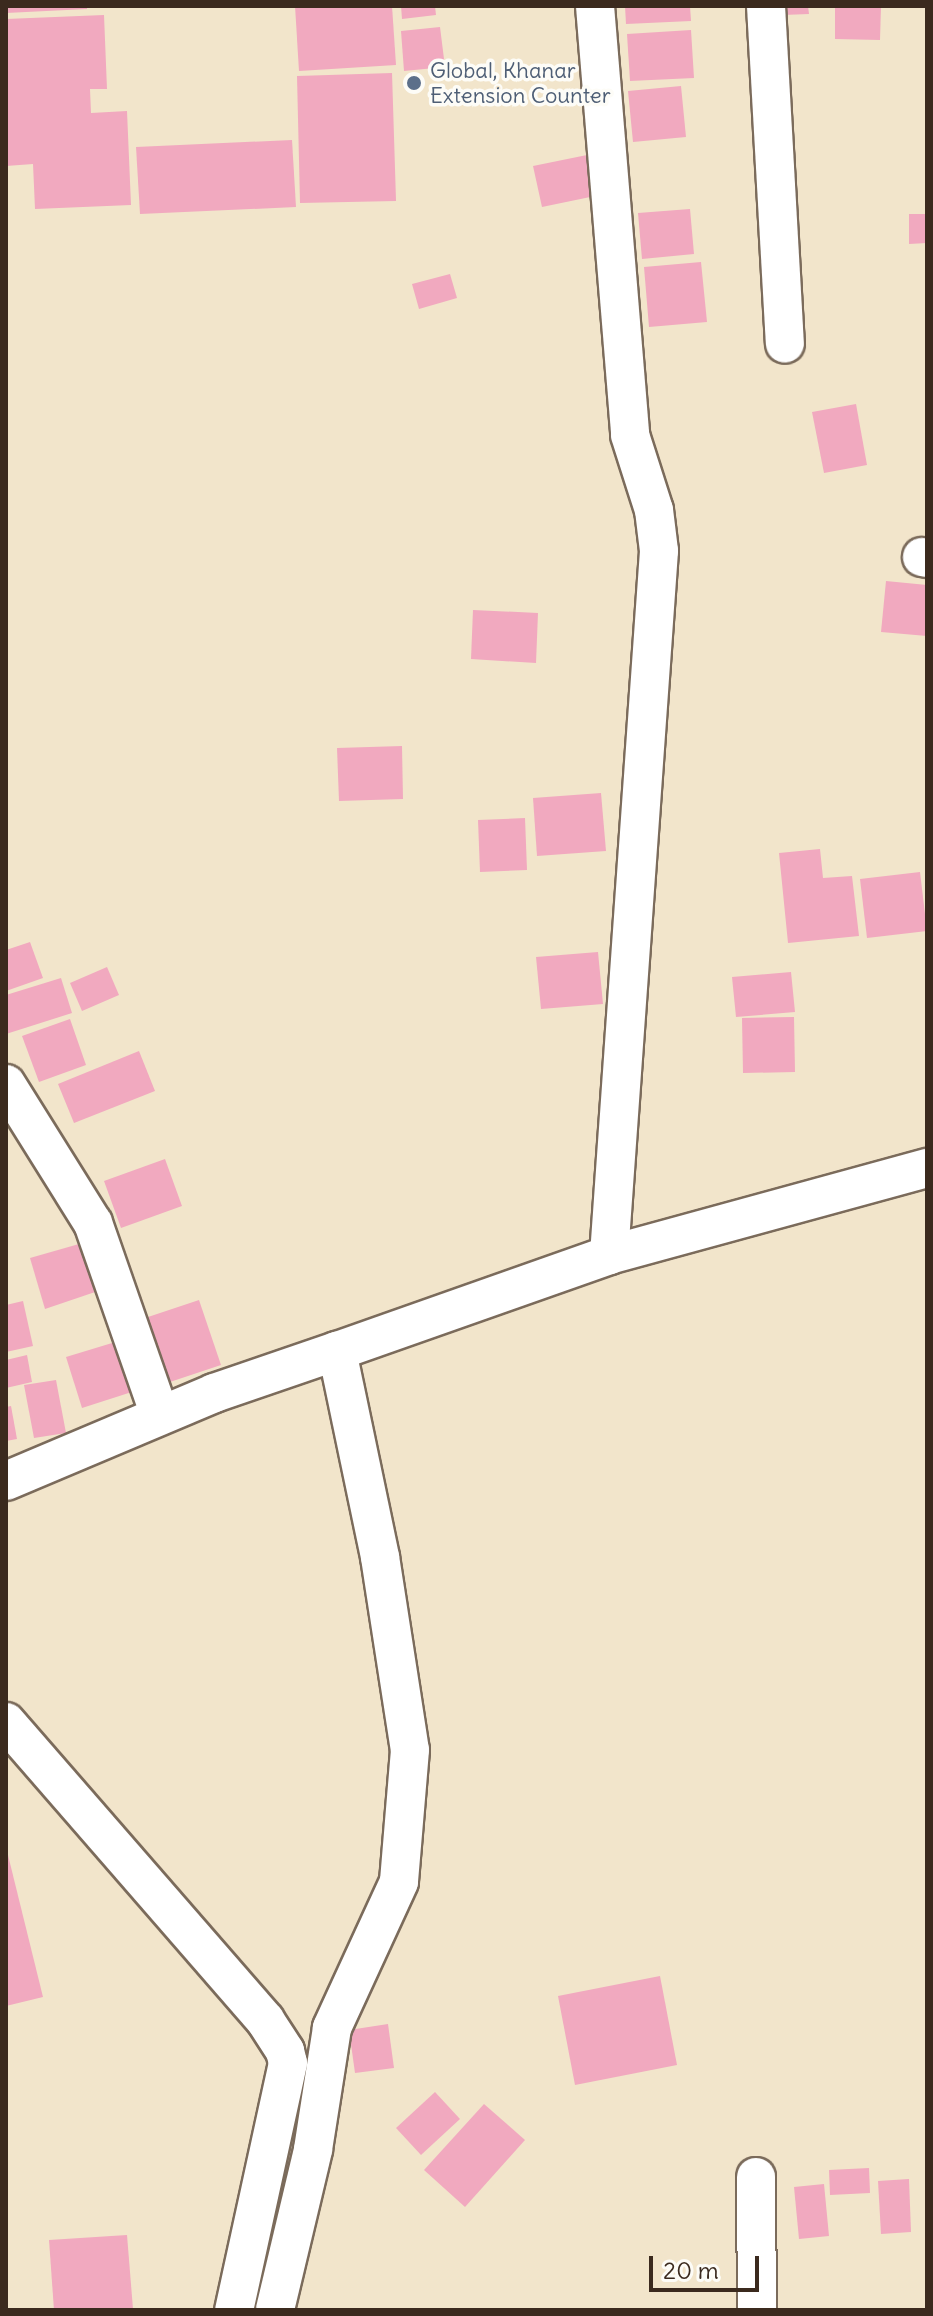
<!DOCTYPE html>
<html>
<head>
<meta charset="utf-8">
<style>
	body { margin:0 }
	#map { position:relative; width:933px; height:2316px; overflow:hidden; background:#f2e5cb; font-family:Delius,sans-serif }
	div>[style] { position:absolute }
	.building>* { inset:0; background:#f1a9bf }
	.roads { filter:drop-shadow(2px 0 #7b6b5b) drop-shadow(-2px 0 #7b6b5b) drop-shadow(0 2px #7b6b5b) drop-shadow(0 -2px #7b6b5b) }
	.minor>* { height:38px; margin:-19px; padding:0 19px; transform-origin:19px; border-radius:19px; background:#fff }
	.dots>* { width:22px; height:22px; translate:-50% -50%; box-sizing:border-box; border:4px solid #fdfcf7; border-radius:50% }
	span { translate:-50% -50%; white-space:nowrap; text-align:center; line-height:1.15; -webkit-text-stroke:7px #fdfcf7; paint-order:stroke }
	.service-label { font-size:22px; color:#4e5e75 }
	.left { translate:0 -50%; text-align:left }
	.frame { position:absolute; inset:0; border:8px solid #3b2a1e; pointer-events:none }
	.scale { position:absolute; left:649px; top:2256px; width:110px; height:36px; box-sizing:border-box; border:4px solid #3b2a1e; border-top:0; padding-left:10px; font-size:24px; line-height:28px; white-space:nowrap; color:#3b2a1e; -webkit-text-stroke:6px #fdfcf7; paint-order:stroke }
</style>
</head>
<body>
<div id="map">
	<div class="building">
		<i style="clip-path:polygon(6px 6px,87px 6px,87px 9px,6px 13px)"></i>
		<i style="clip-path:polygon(295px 6px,392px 6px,396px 65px,299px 71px)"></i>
		<i style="clip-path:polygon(401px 6px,435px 6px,436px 15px,402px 19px)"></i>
		<i style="clip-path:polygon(625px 6px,690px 6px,691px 21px,626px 24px)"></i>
		<i style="clip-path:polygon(783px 6px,808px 6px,809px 14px,783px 15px)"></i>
		<i style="clip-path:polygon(835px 6px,881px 6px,880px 40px,835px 39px)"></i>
		<i style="clip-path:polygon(104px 15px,107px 89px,90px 89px,91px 113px,127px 111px,131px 205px,35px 209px,33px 164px,6px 166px,6px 19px)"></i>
		<i style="clip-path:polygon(440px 27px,445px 67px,404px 71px,401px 31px)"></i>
		<i style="clip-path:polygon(691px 30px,694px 78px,630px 81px,627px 34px)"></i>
		<i style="clip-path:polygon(392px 73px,396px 201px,300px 203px,297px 76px)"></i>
		<i style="clip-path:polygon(681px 86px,686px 137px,633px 142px,628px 91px)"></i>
		<i style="clip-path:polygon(292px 140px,296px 207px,140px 214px,136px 147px)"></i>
		<i style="clip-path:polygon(587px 155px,595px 196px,542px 207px,533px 166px)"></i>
		<i style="clip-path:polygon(690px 209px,694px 254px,642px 259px,638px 213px)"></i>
		<i style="clip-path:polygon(909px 214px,927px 214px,927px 243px,909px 244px)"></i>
		<i style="clip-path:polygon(701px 262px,707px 322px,649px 327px,644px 267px)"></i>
		<i style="clip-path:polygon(450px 274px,457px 298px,419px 309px,412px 284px)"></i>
		<i style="clip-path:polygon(856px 404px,867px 465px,824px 473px,812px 412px)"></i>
		<i style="clip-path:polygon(886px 581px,927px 585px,927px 636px,881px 632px)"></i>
		<i style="clip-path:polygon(473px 610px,538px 613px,536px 663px,471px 659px)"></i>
		<i style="clip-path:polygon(402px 746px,403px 799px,339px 801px,337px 748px)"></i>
		<i style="clip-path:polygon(601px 793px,606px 851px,537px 856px,533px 798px)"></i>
		<i style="clip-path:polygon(525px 818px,527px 870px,480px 872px,478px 820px)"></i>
		<i style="clip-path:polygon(820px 849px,823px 878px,852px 876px,859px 936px,788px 943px,779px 853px)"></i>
		<i style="clip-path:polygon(920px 872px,927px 931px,867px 938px,860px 879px)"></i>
		<i style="clip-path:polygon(30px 942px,43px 978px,6px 991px,6px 950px)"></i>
		<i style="clip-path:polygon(598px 952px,603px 1004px,541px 1009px,536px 957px)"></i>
		<i style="clip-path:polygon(107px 967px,119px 995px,82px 1011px,70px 983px)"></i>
		<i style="clip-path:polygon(791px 972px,795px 1012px,736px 1017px,732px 977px)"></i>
		<i style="clip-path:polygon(61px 978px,72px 1013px,6px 1034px,6px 995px)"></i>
		<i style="clip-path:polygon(794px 1017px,795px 1072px,743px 1073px,742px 1018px)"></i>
		<i style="clip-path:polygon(70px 1019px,86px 1065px,39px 1082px,22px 1036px)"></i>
		<i style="clip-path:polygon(139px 1051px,155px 1091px,74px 1123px,58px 1084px)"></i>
		<i style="clip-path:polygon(165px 1159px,182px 1206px,121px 1228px,104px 1181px)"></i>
		<i style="clip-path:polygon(86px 1242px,101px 1290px,45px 1309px,30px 1258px)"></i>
		<i style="clip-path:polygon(199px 1300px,221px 1365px,170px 1382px,148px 1317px)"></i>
		<i style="clip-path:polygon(23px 1301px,33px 1346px,6px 1352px,6px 1305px)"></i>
		<i style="clip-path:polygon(122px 1340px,138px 1390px,82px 1408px,66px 1357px)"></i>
		<i style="clip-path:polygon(27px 1355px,32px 1382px,6px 1388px,6px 1360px)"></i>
		<i style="clip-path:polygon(56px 1380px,66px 1433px,34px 1438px,24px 1385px)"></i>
		<i style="clip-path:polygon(11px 1406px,17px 1439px,6px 1441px,6px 1407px)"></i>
		<i style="clip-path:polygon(6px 1847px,43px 1997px,6px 2006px)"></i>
		<i style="clip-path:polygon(660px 1976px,677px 2065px,575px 2085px,558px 1996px)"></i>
		<i style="clip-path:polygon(388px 2024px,394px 2068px,355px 2073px,349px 2030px)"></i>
		<i style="clip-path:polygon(435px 2092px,460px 2119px,421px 2155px,396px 2128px)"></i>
		<i style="clip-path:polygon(484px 2104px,525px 2140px,465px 2207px,424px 2170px)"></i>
		<i style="clip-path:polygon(869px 2168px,870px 2193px,830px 2195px,829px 2170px)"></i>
		<i style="clip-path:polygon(909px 2179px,911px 2232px,881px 2234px,878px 2181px)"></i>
		<i style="clip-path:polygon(824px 2184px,829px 2236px,799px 2239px,794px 2187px)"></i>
		<i style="clip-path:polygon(127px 2235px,133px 2309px,54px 2310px,49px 2240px)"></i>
	</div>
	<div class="roads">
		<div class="minor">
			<i style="left:595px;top:6px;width:430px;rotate:85.3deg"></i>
			<i style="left:630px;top:435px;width:79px;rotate:72.3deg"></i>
			<i style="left:654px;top:510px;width:41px;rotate:83deg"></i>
			<i style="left:659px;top:551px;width:706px;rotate:94.06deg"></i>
			<i style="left:766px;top:6px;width:338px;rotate:86.8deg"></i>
			<i style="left:922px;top:557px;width:5px;rotate:11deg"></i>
			<i style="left:6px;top:1084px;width:164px;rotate:58deg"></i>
			<i style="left:93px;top:1223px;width:203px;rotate:70.8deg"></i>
			<i style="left:337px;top:1351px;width:288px;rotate:-19.4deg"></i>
			<i style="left:609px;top:1255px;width:330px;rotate:-15.3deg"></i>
			<i style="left:6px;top:1481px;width:226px;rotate:-22.9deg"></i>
			<i style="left:214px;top:1393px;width:130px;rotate:-18.9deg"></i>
			<i style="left:337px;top:1351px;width:210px;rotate:78.2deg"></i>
			<i style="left:380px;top:1557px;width:195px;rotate:81.2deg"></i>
			<i style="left:410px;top:1750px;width:132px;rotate:94.8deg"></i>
			<i style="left:399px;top:1882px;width:161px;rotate:114.7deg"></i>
			<i style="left:332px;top:2028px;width:123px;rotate:98.9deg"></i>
			<i style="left:313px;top:2150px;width:164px;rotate:103.4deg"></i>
			<i style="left:6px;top:1722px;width:395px;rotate:49deg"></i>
			<i style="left:265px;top:2020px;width:37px;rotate:57deg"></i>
			<i style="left:285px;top:2051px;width:12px;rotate:76deg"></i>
			<i style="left:288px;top:2063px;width:253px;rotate:102.3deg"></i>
			<i style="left:756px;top:2177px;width:133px;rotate:89.6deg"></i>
		</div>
	</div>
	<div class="dots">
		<i style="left:414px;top:83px;background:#5c6f8a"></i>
	</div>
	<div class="service-label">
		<span class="left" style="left:430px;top:83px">Global, Khanar<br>Extension Counter</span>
	</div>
	<div class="frame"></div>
	<div class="scale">20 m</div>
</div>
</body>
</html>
